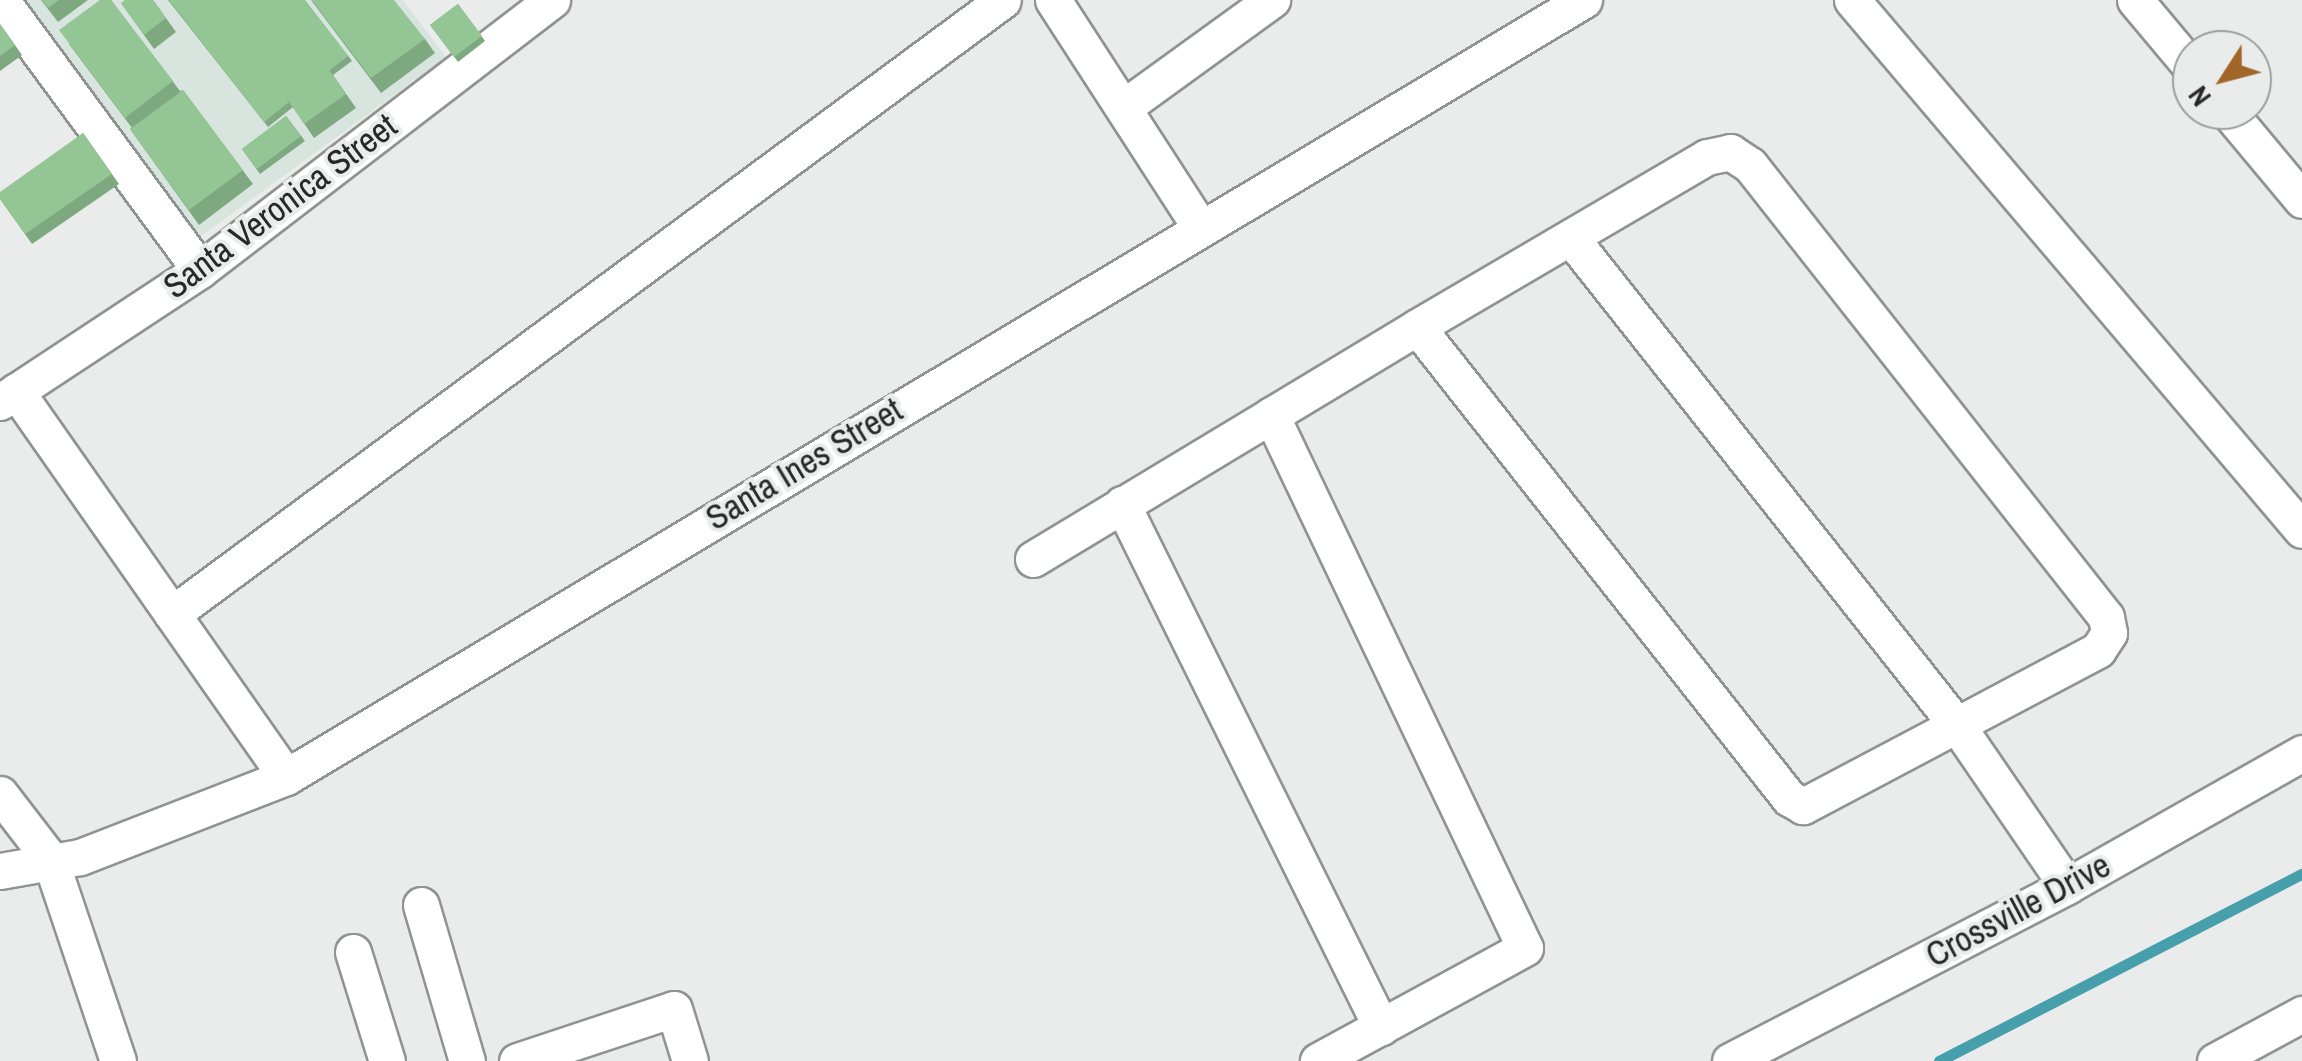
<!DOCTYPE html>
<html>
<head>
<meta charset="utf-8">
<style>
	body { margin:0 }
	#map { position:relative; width:2302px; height:1061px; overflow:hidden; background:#e9eceb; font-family:"Archivo Narrow",sans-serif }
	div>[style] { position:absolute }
	.built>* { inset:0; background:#d8e4de }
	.stream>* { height:11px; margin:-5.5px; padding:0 5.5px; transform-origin:5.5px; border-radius:5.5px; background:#479fac }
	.roads { filter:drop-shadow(2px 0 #909392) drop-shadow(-2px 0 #909392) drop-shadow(0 2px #909392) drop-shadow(0 -2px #909392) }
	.minor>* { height:35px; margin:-17.5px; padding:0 17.5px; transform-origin:17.5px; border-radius:17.5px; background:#fff }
	.wall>* { inset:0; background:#7ea980 }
	.building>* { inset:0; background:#93c595 }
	span { translate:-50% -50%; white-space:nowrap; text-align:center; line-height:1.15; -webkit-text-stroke:8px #e9eceb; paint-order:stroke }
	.street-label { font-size:35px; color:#272827 }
	.north { position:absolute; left:2172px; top:30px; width:100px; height:100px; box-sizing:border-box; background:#e9eceb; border:2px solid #9b9e9d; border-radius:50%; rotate:234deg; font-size:28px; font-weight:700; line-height:40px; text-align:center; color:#272827 }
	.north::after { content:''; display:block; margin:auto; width:35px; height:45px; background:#a26629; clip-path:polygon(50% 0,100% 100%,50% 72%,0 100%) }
</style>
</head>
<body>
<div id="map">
	<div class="built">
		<i style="clip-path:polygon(16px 0,403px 0,446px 57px,192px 243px)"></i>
	</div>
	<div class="stream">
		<i style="left:1939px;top:1061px;width:408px;rotate:-27.3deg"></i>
	</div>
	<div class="roads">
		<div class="minor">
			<i style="left:1px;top:0;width:335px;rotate:53.6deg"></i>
			<i style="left:1053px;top:0;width:269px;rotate:57.1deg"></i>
			<i style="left:1852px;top:0;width:695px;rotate:49.67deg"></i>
			<i style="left:2135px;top:0;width:89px;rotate:50deg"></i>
			<i style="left:1124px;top:107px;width:183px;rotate:-35.9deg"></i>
			<i style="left:2227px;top:110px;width:117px;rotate:50.2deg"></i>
			<i style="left:1571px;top:238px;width:625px;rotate:51.63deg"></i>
			<i style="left:1959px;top:728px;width:191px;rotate:55.6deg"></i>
			<i style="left:16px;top:391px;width:471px;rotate:55deg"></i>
			<i style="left:0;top:402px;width:240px;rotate:-33.4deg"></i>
			<i style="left:200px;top:270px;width:444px;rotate:-37.5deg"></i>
			<i style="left:1271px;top:415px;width:590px;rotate:64.52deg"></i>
			<i style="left:1525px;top:948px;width:236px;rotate:151.4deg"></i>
			<i style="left:1122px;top:504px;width:584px;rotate:63.65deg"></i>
			<i style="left:1033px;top:559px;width:449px;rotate:-31.1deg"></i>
			<i style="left:1417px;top:327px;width:336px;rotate:-30.4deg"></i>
			<i style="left:1707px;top:157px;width:24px;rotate:-12deg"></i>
			<i style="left:1730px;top:152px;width:24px;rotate:33deg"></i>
			<i style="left:1750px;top:165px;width:575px;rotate:51.78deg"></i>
			<i style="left:2106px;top:617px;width:16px;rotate:79deg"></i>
			<i style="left:2109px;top:633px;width:20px;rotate:123deg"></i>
			<i style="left:2098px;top:650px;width:334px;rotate:152.1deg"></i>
			<i style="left:1803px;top:806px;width:16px;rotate:-150deg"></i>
			<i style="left:1789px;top:798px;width:600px;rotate:-128.3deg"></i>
			<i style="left:172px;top:614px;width:1033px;rotate:-36.46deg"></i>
			<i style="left:0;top:794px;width:82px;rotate:52.4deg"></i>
			<i style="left:50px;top:859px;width:213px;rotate:71.4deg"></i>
			<i style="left:0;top:871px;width:81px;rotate:-9.9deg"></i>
			<i style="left:80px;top:857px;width:221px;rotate:-21.2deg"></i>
			<i style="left:286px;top:777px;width:1513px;rotate:-30.91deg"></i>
			<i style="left:421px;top:905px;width:163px;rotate:73.6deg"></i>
			<i style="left:353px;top:952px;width:114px;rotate:72.7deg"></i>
			<i style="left:517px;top:1061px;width:165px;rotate:-18.3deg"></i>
			<i style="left:674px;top:1009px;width:54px;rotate:72.9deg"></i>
			<i style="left:1730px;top:1061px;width:380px;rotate:-27.4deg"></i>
			<i style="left:2067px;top:886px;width:270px;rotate:-29.5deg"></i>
			<i style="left:2215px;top:1061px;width:99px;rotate:-28.4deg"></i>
		</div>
	</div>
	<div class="wall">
		<i style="clip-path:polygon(41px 0,88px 0,58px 22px)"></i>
		<i style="clip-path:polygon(111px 0,180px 91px,183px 90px,253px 184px,199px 225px,130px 129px,132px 128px,69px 44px)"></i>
		<i style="clip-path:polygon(153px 0,176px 32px,154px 49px,121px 3px)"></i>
		<i style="clip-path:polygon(168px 0,305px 0,352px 61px,333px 75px,356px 108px,314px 138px,293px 107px,268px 127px)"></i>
		<i style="clip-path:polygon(311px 0,425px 39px,435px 53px,381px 93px)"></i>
		<i style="clip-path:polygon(458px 4px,485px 41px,458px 62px,430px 25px)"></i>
		<i style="clip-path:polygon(0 24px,22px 55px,0 71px)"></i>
		<i style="clip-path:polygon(286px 116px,305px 141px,260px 174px,242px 149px)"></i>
		<i style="clip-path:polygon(83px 133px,119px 184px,32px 244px,0 199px)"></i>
	</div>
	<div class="building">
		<i style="clip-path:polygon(42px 0,59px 0,48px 8px)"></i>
		<i style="clip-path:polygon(100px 0,111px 0,173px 81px,125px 118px,59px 30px)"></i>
		<i style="clip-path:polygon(125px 0,153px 0,166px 18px,144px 35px,121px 3px)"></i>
		<i style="clip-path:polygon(169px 0,305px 0,348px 56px,330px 70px,287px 99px,289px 102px,264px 122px)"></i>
		<i style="clip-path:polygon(312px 0,394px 0,425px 39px,371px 78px)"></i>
		<i style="clip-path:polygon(458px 4px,482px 36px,454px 57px,430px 25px)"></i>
		<i style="clip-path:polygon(0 24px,15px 45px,0 56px)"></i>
		<i style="clip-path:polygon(329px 70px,346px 94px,304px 124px,287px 99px)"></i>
		<i style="clip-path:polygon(183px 90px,243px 170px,189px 210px,130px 129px)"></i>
		<i style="clip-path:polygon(286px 116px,301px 136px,257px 169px,242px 149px)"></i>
		<i style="clip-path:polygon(83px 133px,112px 174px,25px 234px,0 199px,0 192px)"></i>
	</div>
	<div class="street-label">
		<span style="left:280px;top:206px;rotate:-37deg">Santa Veronica Street</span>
		<span style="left:804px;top:464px;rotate:-31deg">Santa Ines Street</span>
		<span style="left:2018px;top:910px;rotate:-28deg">Crossville Drive</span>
	</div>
	<div class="north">N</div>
</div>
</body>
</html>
